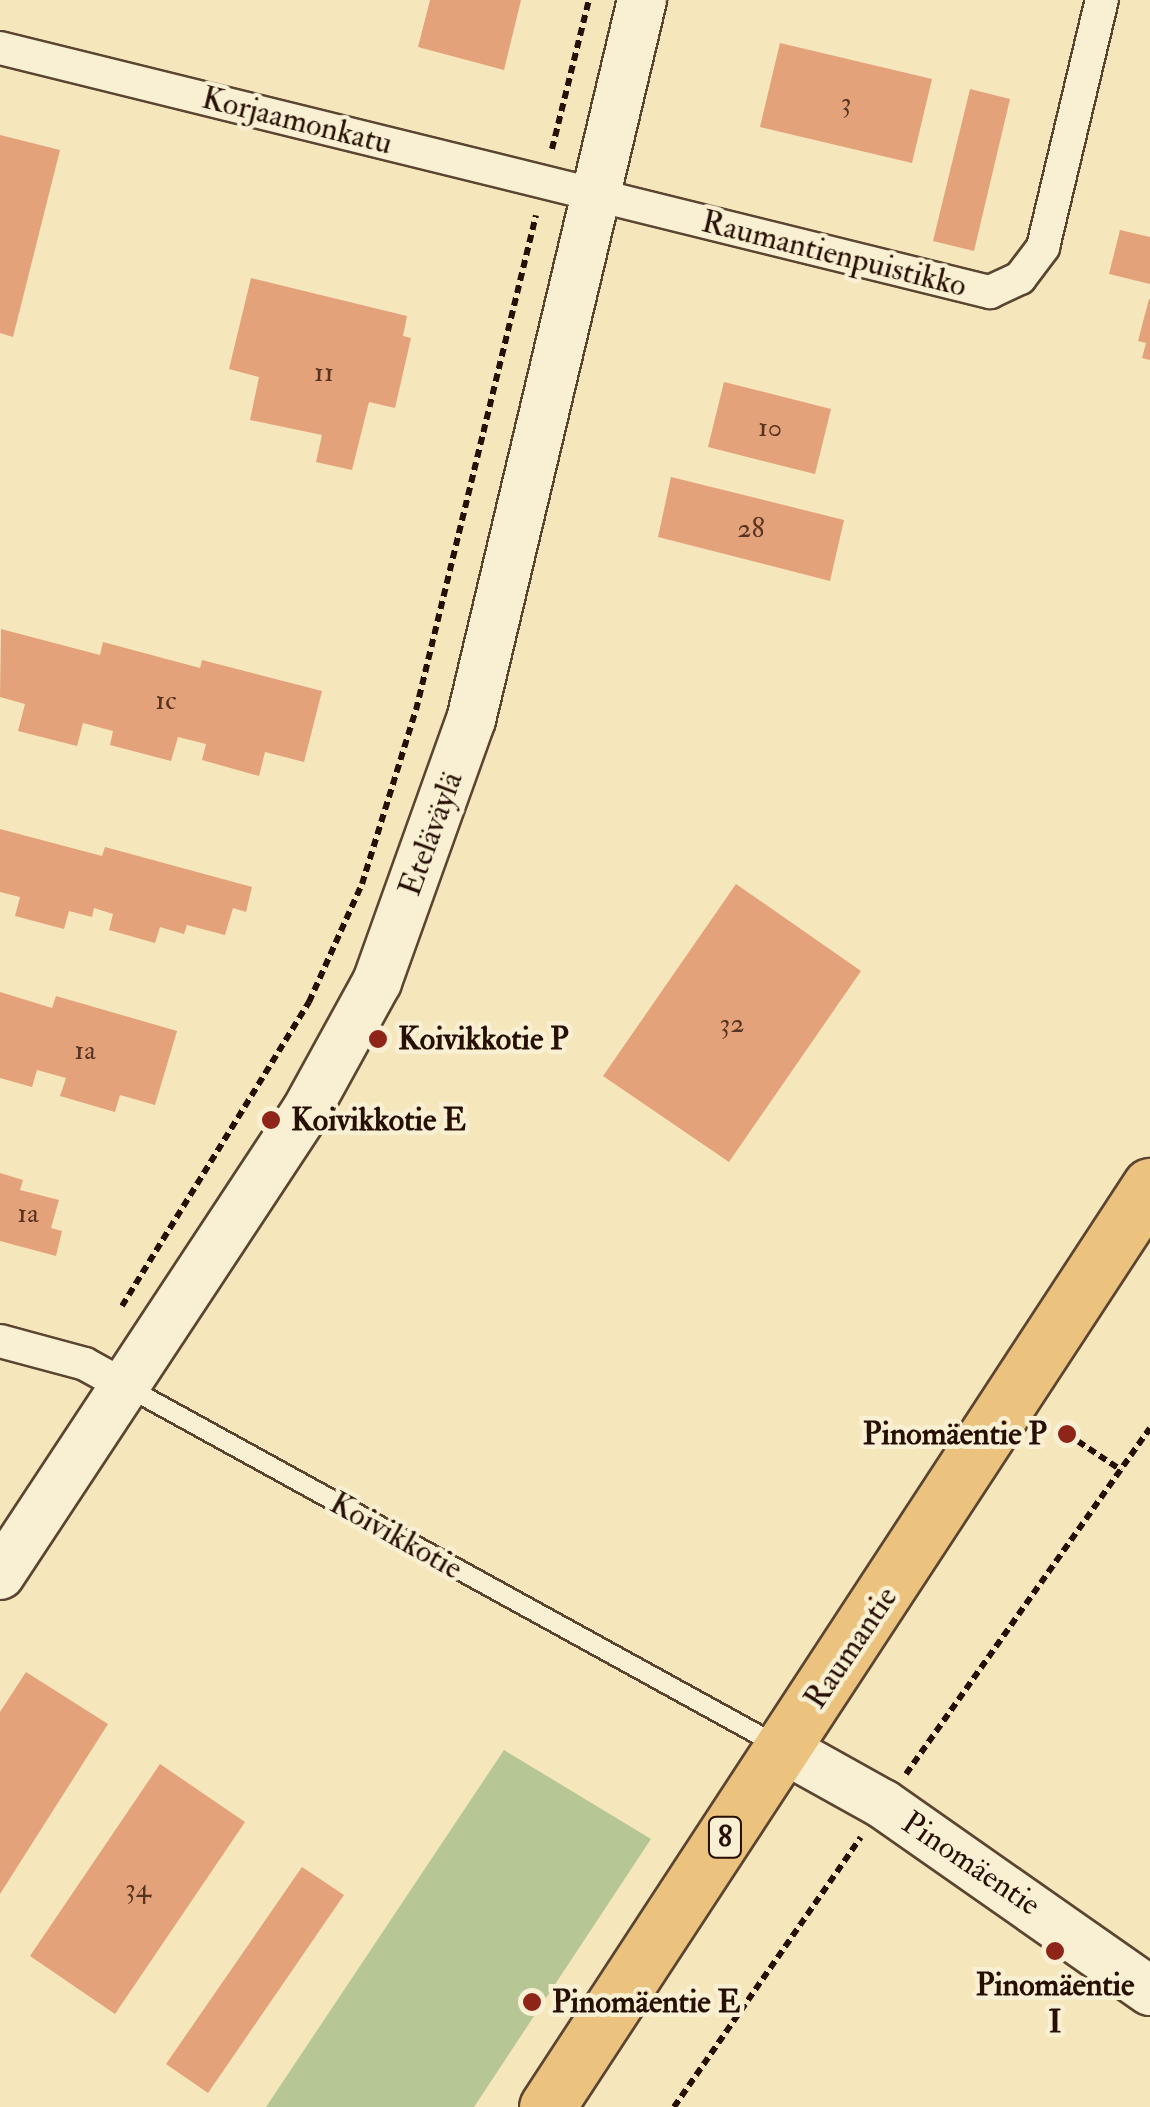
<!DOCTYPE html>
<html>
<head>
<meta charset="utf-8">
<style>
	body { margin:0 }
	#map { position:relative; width:1150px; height:2107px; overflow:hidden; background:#f6e6bc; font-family:"IM FELL Double Pica",serif }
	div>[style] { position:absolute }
	.green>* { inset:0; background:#b6c695 }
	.building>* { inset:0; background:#e4a27a }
	.path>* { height:6px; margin-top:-3px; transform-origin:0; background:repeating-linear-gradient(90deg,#270f03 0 8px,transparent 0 13px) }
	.roads { filter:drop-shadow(2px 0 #5b4531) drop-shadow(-2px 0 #5b4531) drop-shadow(0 2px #5b4531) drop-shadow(0 -2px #5b4531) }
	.lane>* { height:18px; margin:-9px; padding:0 9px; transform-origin:9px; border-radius:9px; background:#f9efd3 }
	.street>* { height:32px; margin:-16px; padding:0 16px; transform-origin:16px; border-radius:16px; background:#f9efd3 }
	.secondary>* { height:48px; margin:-24px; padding:0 24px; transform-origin:24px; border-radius:24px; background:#f9efd3 }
	.highway>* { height:55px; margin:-27.5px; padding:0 27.5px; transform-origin:27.5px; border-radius:27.5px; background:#ebc37e }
	.dots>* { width:28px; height:28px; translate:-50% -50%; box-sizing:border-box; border:5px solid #f9efd3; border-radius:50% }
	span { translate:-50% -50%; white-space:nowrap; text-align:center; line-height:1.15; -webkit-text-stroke:9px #f9efd3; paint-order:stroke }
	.number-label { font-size:28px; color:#563421 }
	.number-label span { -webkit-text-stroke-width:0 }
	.shield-label span { padding:2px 8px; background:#f9efd3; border:2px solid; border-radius:8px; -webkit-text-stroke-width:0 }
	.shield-label { font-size:30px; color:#270f03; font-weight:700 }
	.street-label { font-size:32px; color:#270f03 }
	.poi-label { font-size:32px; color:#270f03; font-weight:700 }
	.left { translate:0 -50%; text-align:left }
	.right { translate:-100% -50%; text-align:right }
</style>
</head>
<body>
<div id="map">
	<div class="green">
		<i style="clip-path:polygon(504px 1750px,651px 1839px,474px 2107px,266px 2107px)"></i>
	</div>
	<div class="building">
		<i style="clip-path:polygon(430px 0,521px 0,504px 70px,418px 47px)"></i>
		<i style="clip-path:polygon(780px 43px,932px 79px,912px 163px,760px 127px)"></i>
		<i style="clip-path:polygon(970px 89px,1010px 99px,974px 251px,933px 241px)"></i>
		<i style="clip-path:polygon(0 135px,60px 150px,13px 337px,0 333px)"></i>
		<i style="clip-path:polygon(1120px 230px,1150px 237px,1150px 284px,1109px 274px)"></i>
		<i style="clip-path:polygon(251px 278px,407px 316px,403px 336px,411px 338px,395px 408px,369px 402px,352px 470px,316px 462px,322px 435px,250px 420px,259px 377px,229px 369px)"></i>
		<i style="clip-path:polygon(1149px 299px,1150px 299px,1150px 360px,1142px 358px,1146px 343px,1138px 341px)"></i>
		<i style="clip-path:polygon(724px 382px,831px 409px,815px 474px,708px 447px)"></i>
		<i style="clip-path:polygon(671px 477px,844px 520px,830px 581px,658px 537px)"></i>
		<i style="clip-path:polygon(1px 629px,100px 655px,103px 642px,200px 668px,202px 660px,322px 691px,304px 762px,265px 752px,259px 776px,202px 760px,206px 744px,178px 737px,171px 761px,110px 745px,113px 731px,83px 723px,77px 746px,18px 731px,25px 704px,0 697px)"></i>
		<i style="clip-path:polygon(0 829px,102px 856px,105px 847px,252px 887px,246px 912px,233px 908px,225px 935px,187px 925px,184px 934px,160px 927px,155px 943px,109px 930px,113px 914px,94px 908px,92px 917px,69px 911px,64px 929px,15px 916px,20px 897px,0 892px)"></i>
		<i style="clip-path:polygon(736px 884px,861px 971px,729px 1162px,603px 1076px)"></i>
		<i style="clip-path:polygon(0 992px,52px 1008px,56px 996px,177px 1031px,155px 1105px,120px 1095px,115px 1112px,60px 1096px,66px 1078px,37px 1070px,32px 1087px,0 1078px)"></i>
		<i style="clip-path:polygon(0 1173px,23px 1180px,20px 1190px,59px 1200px,51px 1228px,62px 1231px,56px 1256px,0 1241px)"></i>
		<i style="clip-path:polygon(26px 1672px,108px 1724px,0 1894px,0 1712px)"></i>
		<i style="clip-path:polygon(160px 1764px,245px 1822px,115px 2014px,30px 1956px)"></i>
		<i style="clip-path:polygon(302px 1867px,344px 1895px,208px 2093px,166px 2064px)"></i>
	</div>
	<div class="path">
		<i style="left:552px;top:149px;width:154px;rotate:-76.1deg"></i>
		<i style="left:122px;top:1306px;width:357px;rotate:-58.4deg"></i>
		<i style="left:309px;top:1002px;width:129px;rotate:-65.8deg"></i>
		<i style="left:362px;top:884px;width:182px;rotate:-72.8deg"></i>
		<i style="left:416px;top:710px;width:509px;rotate:-76.37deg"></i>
		<i style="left:1067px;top:1434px;width:65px;rotate:33.7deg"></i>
		<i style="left:906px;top:1774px;width:423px;rotate:-54.8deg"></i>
		<i style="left:674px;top:2107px;width:328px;rotate:-55.3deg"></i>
	</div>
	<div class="roads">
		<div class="lane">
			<i style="left:127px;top:1387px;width:744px;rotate:28.84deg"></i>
		</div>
		<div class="street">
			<i style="left:0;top:48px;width:1020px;rotate:13.85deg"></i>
			<i style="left:990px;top:292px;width:33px;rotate:-25deg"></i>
			<i style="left:1020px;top:278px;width:39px;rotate:-53deg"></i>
			<i style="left:1043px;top:247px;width:254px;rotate:-76.6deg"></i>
			<i style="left:0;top:1341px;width:88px;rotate:15.1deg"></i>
			<i style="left:85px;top:1364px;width:46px;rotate:28.8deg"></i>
		</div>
		<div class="secondary">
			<i style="left:0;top:1575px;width:556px;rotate:-56.6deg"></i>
			<i style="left:306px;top:1111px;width:147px;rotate:-61.2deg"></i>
			<i style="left:377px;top:982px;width:278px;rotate:-70.3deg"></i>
			<i style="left:471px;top:720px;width:740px;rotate:-76.64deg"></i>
			<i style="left:784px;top:1749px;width:113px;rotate:29.1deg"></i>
			<i style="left:883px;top:1804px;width:326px;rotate:35deg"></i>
		</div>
		<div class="highway">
			<i style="left:547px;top:2107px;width:1101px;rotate:-56.79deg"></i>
		</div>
	</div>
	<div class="dots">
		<i style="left:378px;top:1039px;background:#8f2418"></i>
		<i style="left:271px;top:1120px;background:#8f2418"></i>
		<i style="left:1067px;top:1434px;background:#8f2418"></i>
		<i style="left:1055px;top:1951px;background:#8f2418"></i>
		<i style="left:532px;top:2002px;background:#8f2418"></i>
	</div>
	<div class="number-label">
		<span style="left:846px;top:103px">3</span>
		<span style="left:324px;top:373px">11</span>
		<span style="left:770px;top:428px">10</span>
		<span style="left:751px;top:529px">28</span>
		<span style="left:166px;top:701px">1c</span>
		<span style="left:732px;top:1024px">32</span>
		<span style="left:85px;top:1051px">1a</span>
		<span style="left:28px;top:1214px">1a</span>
		<span style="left:138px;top:1889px">34</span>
	</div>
	<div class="shield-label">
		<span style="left:725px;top:1837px">8</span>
	</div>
	<div class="street-label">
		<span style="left:297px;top:121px;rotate:14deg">Korjaamonkatu</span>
		<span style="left:834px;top:254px;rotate:14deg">Raumantienpuistikko</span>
		<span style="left:431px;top:834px;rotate:-70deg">Eteläväylä</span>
		<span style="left:396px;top:1536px;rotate:29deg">Koivikkotie</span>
		<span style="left:851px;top:1648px;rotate:-56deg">Raumantie</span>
		<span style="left:971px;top:1864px;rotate:34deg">Pinomäentie</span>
	</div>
	<div class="poi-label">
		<span class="left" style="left:398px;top:1039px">Koivikkotie P</span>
		<span class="left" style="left:291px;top:1120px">Koivikkotie E</span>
		<span class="right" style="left:1047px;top:1434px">Pinomäentie P</span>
		<span style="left:1055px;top:2004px">Pinomäentie<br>I</span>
		<span class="left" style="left:552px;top:2002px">Pinomäentie E</span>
	</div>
</div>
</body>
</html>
